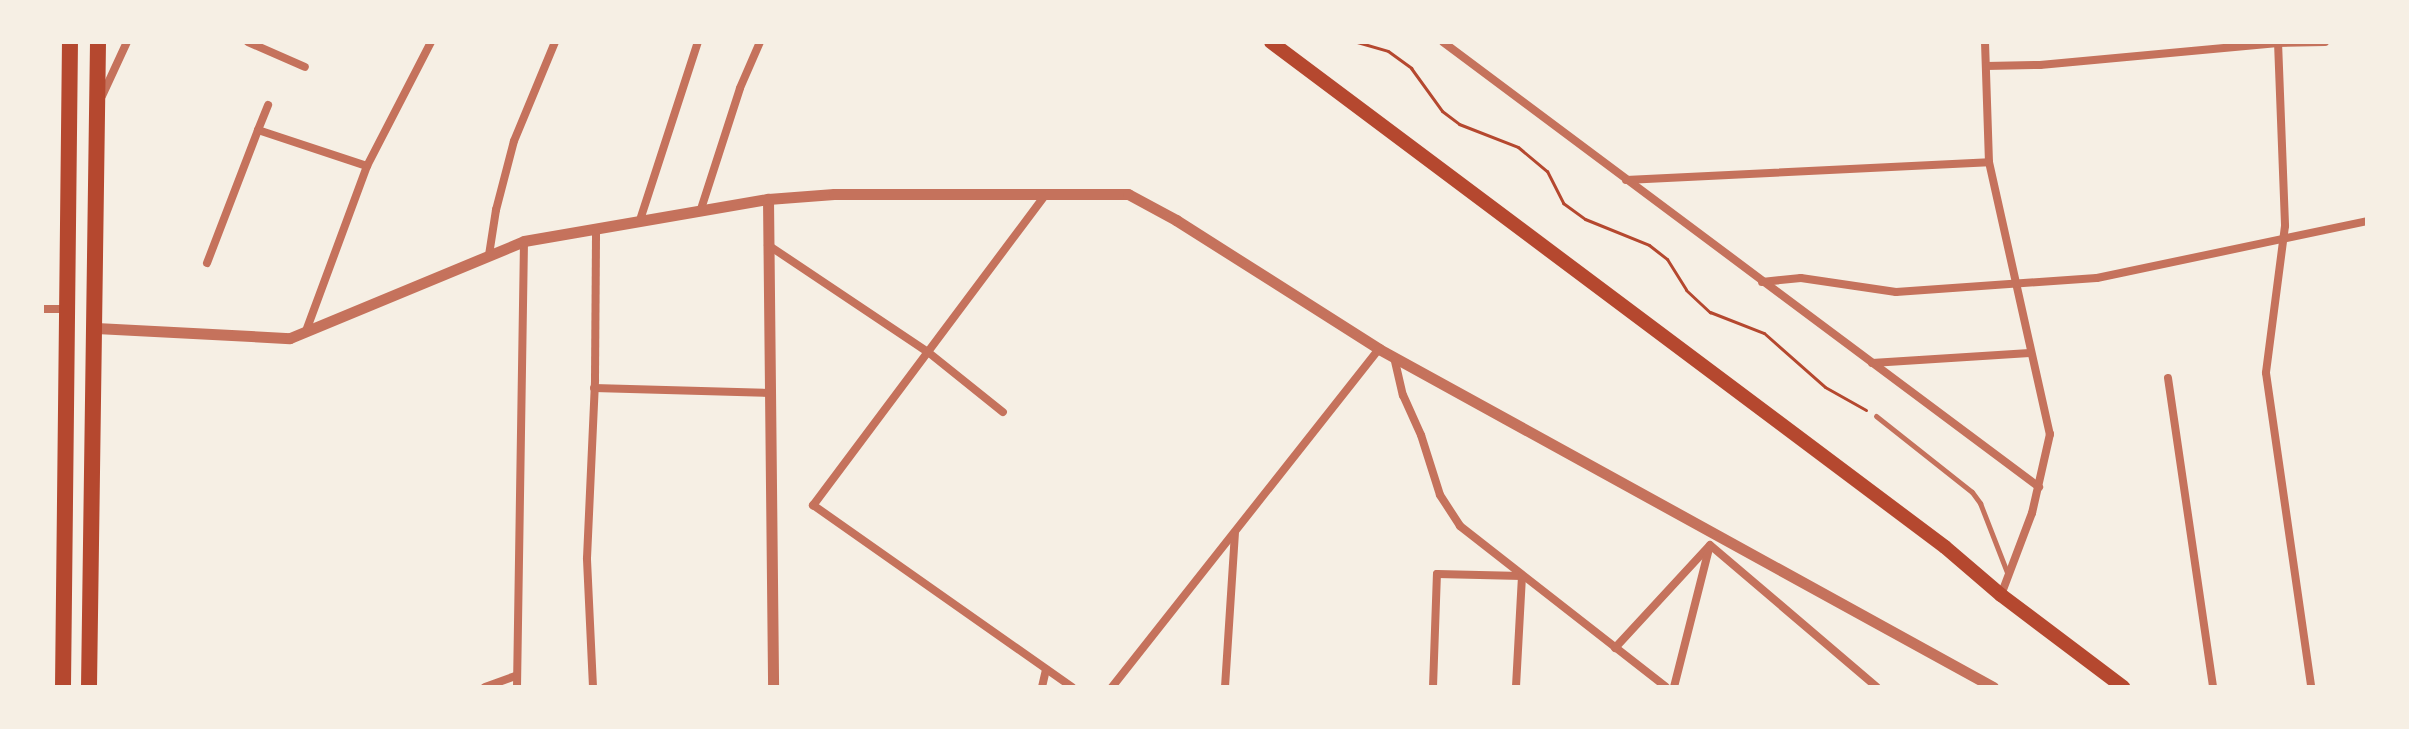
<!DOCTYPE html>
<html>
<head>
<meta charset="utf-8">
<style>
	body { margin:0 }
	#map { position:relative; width:2409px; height:729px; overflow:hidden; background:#f6efe4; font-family:"Varela Round",sans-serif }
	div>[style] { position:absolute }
	.path>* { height:3px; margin:-1.5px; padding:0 1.5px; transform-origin:1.5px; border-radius:1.5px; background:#b5482f }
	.service>* { height:5px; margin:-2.5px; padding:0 2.5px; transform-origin:2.5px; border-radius:2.5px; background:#c5725c }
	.minor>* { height:8px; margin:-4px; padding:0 4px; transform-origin:4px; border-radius:4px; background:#c5725c }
	.tertiary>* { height:11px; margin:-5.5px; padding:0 5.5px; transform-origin:5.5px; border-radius:5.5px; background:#c5725c }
	.primary>* { height:14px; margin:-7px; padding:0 7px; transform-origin:7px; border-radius:7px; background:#b5482f }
	.trunk>* { height:16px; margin:-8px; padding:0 8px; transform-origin:8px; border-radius:8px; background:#b5482f }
	span { translate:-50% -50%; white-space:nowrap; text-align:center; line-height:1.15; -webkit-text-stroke:7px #f6efe4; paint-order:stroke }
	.frame { position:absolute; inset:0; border:44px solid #f6efe4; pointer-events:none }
</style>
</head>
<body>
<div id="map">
	<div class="path">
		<i style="left:1357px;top:42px;width:32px;rotate:16deg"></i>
		<i style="left:1388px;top:51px;width:29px;rotate:36deg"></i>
		<i style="left:1411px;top:68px;width:53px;rotate:54.2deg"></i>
		<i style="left:1442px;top:111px;width:21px;rotate:37deg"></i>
		<i style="left:1459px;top:124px;width:63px;rotate:21.3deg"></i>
		<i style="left:1518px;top:147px;width:38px;rotate:40deg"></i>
		<i style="left:1547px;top:171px;width:36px;rotate:63deg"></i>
		<i style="left:1563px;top:203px;width:27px;rotate:36deg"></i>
		<i style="left:1585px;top:219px;width:69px;rotate:22.1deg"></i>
		<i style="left:1649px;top:245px;width:23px;rotate:38deg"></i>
		<i style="left:1667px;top:259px;width:36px;rotate:58deg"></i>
		<i style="left:1686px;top:290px;width:33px;rotate:43deg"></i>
		<i style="left:1710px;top:312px;width:58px;rotate:21.3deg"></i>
		<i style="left:1764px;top:333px;width:81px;rotate:41.5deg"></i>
		<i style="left:1825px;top:387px;width:47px;rotate:29.3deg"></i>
	</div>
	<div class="service">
		<i style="left:1876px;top:416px;width:122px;rotate:38.4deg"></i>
		<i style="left:1972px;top:492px;width:14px;rotate:54deg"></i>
		<i style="left:1980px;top:503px;width:77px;rotate:68.7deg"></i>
	</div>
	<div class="minor">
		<i style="left:248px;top:42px;width:62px;rotate:23.7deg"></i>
		<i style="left:1443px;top:42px;width:744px;rotate:36.75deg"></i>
		<i style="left:1985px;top:42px;width:120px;rotate:88.1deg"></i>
		<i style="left:1989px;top:162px;width:279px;rotate:77.4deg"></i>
		<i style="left:2050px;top:434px;width:81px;rotate:102.8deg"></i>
		<i style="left:2032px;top:513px;width:88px;rotate:110.7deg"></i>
		<i style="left:2278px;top:42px;width:184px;rotate:87.8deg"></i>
		<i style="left:2285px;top:226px;width:148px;rotate:97.4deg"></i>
		<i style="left:2266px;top:373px;width:317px;rotate:81.8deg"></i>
		<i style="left:1986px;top:66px;width:54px;rotate:-1.1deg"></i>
		<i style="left:2040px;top:65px;width:239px;rotate:-5.3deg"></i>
		<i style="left:2278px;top:43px;width:47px;rotate:-1.2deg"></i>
		<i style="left:102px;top:96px;width:60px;rotate:-65.2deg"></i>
		<i style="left:258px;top:130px;width:27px;rotate:-68deg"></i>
		<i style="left:1626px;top:180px;width:363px;rotate:-2.8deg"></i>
		<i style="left:1046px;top:194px;width:389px;rotate:126.8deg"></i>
		<i style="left:813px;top:505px;width:317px;rotate:35.1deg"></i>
		<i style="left:701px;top:209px;width:127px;rotate:-72.1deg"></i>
		<i style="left:740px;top:88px;width:50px;rotate:-66.5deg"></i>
		<i style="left:640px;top:220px;width:187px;rotate:-72deg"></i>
		<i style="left:768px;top:245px;width:192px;rotate:33.8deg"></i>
		<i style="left:928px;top:352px;width:96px;rotate:38.7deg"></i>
		<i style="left:489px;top:255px;width:46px;rotate:-81.2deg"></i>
		<i style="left:496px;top:210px;width:71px;rotate:-75.4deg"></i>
		<i style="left:514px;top:141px;width:107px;rotate:-67.5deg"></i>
		<i style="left:207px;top:263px;width:142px;rotate:-69deg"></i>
		<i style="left:258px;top:130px;width:115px;rotate:18.3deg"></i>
		<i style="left:1762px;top:282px;width:39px;rotate:-6deg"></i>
		<i style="left:1801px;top:278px;width:96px;rotate:8.4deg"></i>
		<i style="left:1896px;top:292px;width:201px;rotate:-4deg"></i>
		<i style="left:2097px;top:278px;width:276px;rotate:-11.9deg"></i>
		<i style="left:42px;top:309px;width:25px"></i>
		<i style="left:306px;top:331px;width:176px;rotate:-69.7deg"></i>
		<i style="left:367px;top:166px;width:140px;rotate:-62.7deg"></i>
		<i style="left:1394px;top:357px;width:39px;rotate:77deg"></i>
		<i style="left:1403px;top:395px;width:44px;rotate:65.8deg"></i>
		<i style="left:1421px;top:435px;width:63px;rotate:72.4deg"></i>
		<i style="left:1440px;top:495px;width:37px;rotate:57deg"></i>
		<i style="left:1460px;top:526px;width:261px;rotate:38deg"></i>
		<i style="left:1872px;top:363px;width:158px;rotate:-3.6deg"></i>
		<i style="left:2168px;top:378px;width:312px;rotate:81.7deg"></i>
		<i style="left:594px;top:388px;width:176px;rotate:1.6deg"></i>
		<i style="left:1615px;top:648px;width:140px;rotate:-47.3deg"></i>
		<i style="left:1710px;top:545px;width:219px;rotate:40.4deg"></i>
		<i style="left:485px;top:687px;width:33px;rotate:-20deg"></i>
		<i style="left:517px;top:687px;width:446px;rotate:-89.1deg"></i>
		<i style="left:593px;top:687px;width:129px;rotate:-92.7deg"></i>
		<i style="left:587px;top:558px;width:178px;rotate:-87.4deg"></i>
		<i style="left:595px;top:380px;width:152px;rotate:-89.6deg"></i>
		<i style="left:1042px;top:687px;width:18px;rotate:-77deg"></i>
		<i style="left:1112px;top:687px;width:431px;rotate:-51.7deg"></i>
		<i style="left:1225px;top:687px;width:154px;rotate:-86.3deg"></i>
		<i style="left:1433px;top:687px;width:113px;rotate:-88deg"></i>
		<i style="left:1437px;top:574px;width:85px;rotate:1.3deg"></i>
		<i style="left:1522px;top:576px;width:111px;rotate:93.1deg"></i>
		<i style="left:1674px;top:687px;width:142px;rotate:-75.8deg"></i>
	</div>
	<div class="tertiary">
		<i style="left:768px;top:199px;width:488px;rotate:89.4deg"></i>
		<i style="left:96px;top:328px;width:194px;rotate:3deg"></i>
		<i style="left:290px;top:338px;width:253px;rotate:-22.5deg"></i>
		<i style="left:524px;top:241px;width:248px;rotate:-9.8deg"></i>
		<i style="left:768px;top:199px;width:66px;rotate:-4.3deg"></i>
		<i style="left:834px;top:194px;width:294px"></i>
		<i style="left:1128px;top:194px;width:55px;rotate:28.4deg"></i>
		<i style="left:1176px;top:220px;width:241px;rotate:32.4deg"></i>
		<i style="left:1379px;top:349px;width:701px;rotate:28.83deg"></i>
	</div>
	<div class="primary">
		<i style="left:1271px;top:42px;width:842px;rotate:36.84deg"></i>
		<i style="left:1945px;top:547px;width:74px;rotate:40.6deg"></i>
		<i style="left:2001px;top:595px;width:153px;rotate:37deg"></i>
	</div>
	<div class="trunk">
		<i style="left:63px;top:687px;width:645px;rotate:-89.38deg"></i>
		<i style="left:89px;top:687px;width:645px;rotate:-89.2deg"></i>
	</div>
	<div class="frame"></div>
</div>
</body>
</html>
